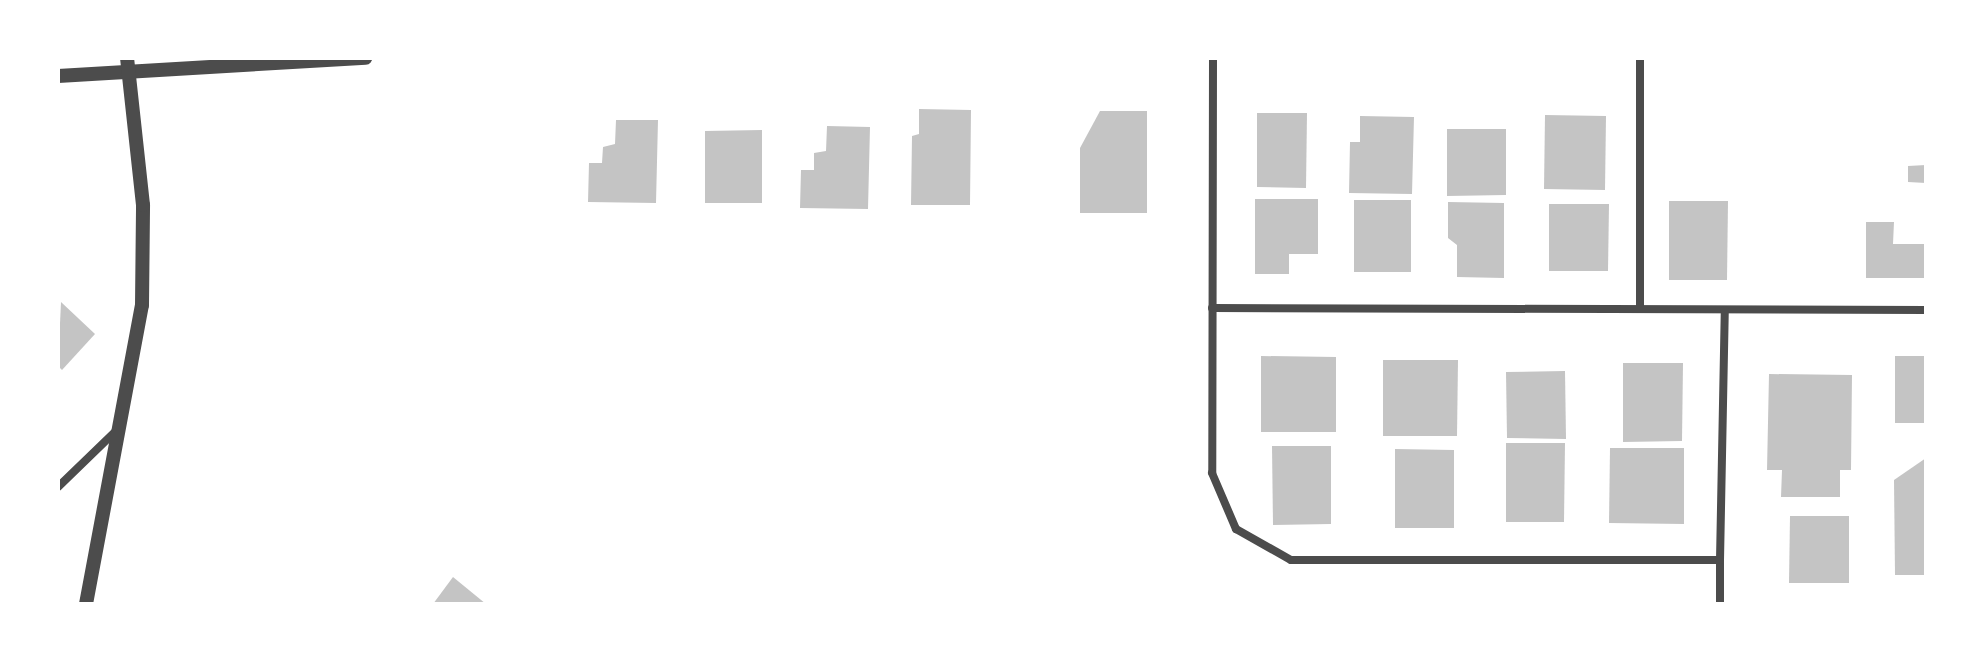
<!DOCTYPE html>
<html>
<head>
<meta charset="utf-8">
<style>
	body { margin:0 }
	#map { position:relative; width:1984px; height:662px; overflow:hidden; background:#fff; font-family:"Titillium Web",sans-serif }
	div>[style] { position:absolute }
	.building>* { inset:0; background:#c4c4c4 }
	.minor>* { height:8px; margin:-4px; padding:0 4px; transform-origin:4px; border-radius:4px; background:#4c4c4c }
	.tertiary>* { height:14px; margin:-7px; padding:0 7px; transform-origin:7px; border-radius:7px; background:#4c4c4c }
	span { translate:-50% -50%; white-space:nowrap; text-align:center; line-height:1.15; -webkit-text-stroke:6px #fff; paint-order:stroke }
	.frame { position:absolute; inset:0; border:60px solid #fff; pointer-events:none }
</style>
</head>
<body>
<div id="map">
	<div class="building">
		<i style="clip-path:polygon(919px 109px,971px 110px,970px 205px,911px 205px,912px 136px,919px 134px)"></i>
		<i style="clip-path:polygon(1100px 111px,1147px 111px,1147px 213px,1080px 213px,1080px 148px)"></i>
		<i style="clip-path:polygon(1257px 113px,1307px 113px,1306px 188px,1257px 187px)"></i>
		<i style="clip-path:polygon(1545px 115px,1606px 116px,1605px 190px,1544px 189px)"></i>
		<i style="clip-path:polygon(1360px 116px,1414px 117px,1412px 194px,1349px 193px,1350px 142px,1360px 142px)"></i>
		<i style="clip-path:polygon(616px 120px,658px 120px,656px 203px,588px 202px,589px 163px,602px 163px,603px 147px,615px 144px)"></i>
		<i style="clip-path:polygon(827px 126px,870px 127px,868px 209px,800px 208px,801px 170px,814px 170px,814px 153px,826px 151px)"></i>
		<i style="clip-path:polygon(1447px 129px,1506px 129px,1506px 195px,1447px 196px)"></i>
		<i style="clip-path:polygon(762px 130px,762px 203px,705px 203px,705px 131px)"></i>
		<i style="clip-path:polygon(1926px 165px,1926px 183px,1908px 182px,1908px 166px)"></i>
		<i style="clip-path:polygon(1255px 199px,1318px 199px,1318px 254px,1289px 254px,1289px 274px,1255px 274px)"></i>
		<i style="clip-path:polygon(1354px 200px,1411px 200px,1411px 272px,1354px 272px)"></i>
		<i style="clip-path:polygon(1669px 201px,1728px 201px,1727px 280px,1669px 280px)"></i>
		<i style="clip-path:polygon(1448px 202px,1504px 203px,1504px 278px,1457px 277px,1457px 245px,1448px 238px)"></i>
		<i style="clip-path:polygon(1549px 204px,1609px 204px,1608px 271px,1549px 271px)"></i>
		<i style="clip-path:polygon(1866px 222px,1894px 222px,1893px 244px,1926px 244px,1926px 278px,1866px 278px)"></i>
		<i style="clip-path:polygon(61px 302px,95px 334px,62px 370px,58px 366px)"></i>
		<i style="clip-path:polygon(1261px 356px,1336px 357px,1336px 432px,1261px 432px)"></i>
		<i style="clip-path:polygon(1895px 356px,1926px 356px,1926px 423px,1895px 423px)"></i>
		<i style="clip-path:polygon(1383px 360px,1458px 360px,1457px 436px,1383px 436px)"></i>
		<i style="clip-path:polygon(1623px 363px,1683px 363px,1682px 441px,1623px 442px)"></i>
		<i style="clip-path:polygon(1565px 371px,1566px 439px,1507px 438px,1506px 372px)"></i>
		<i style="clip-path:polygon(1769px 374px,1852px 375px,1851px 470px,1840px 470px,1840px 497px,1781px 497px,1782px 470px,1767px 470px)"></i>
		<i style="clip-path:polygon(1506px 443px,1565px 443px,1564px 522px,1506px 522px)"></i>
		<i style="clip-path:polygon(1272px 446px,1331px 446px,1331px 524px,1273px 525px)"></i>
		<i style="clip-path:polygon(1610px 448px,1684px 448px,1684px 524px,1609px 523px)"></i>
		<i style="clip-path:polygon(1395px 449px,1454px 450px,1454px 528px,1395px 528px)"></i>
		<i style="clip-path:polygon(1926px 458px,1926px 575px,1895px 575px,1894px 480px)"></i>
		<i style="clip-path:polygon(1790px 516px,1849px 516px,1849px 583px,1789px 583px)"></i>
		<i style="clip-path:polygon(453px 577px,486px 604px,433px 604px)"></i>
	</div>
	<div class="minor">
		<i style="left:1213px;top:58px;width:415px;rotate:90.1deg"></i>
		<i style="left:1212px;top:473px;width:61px;rotate:66.8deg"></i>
		<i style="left:1236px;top:529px;width:63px;rotate:29.4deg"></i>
		<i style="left:1291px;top:560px;width:429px"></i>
		<i style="left:1720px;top:560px;width:44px;rotate:90deg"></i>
		<i style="left:1640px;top:58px;width:251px;rotate:90deg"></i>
		<i style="left:1212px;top:308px;width:714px;rotate:0.16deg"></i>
		<i style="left:58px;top:487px;width:81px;rotate:-44deg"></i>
		<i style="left:1720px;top:560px;width:250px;rotate:-88.9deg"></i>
	</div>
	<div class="tertiary">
		<i style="left:58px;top:76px;width:308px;rotate:-3.4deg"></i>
		<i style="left:86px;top:604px;width:304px;rotate:-79.4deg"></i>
		<i style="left:142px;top:305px;width:100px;rotate:-89.4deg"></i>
		<i style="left:143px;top:205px;width:148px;rotate:-96.2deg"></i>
	</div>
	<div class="frame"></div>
</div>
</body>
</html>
